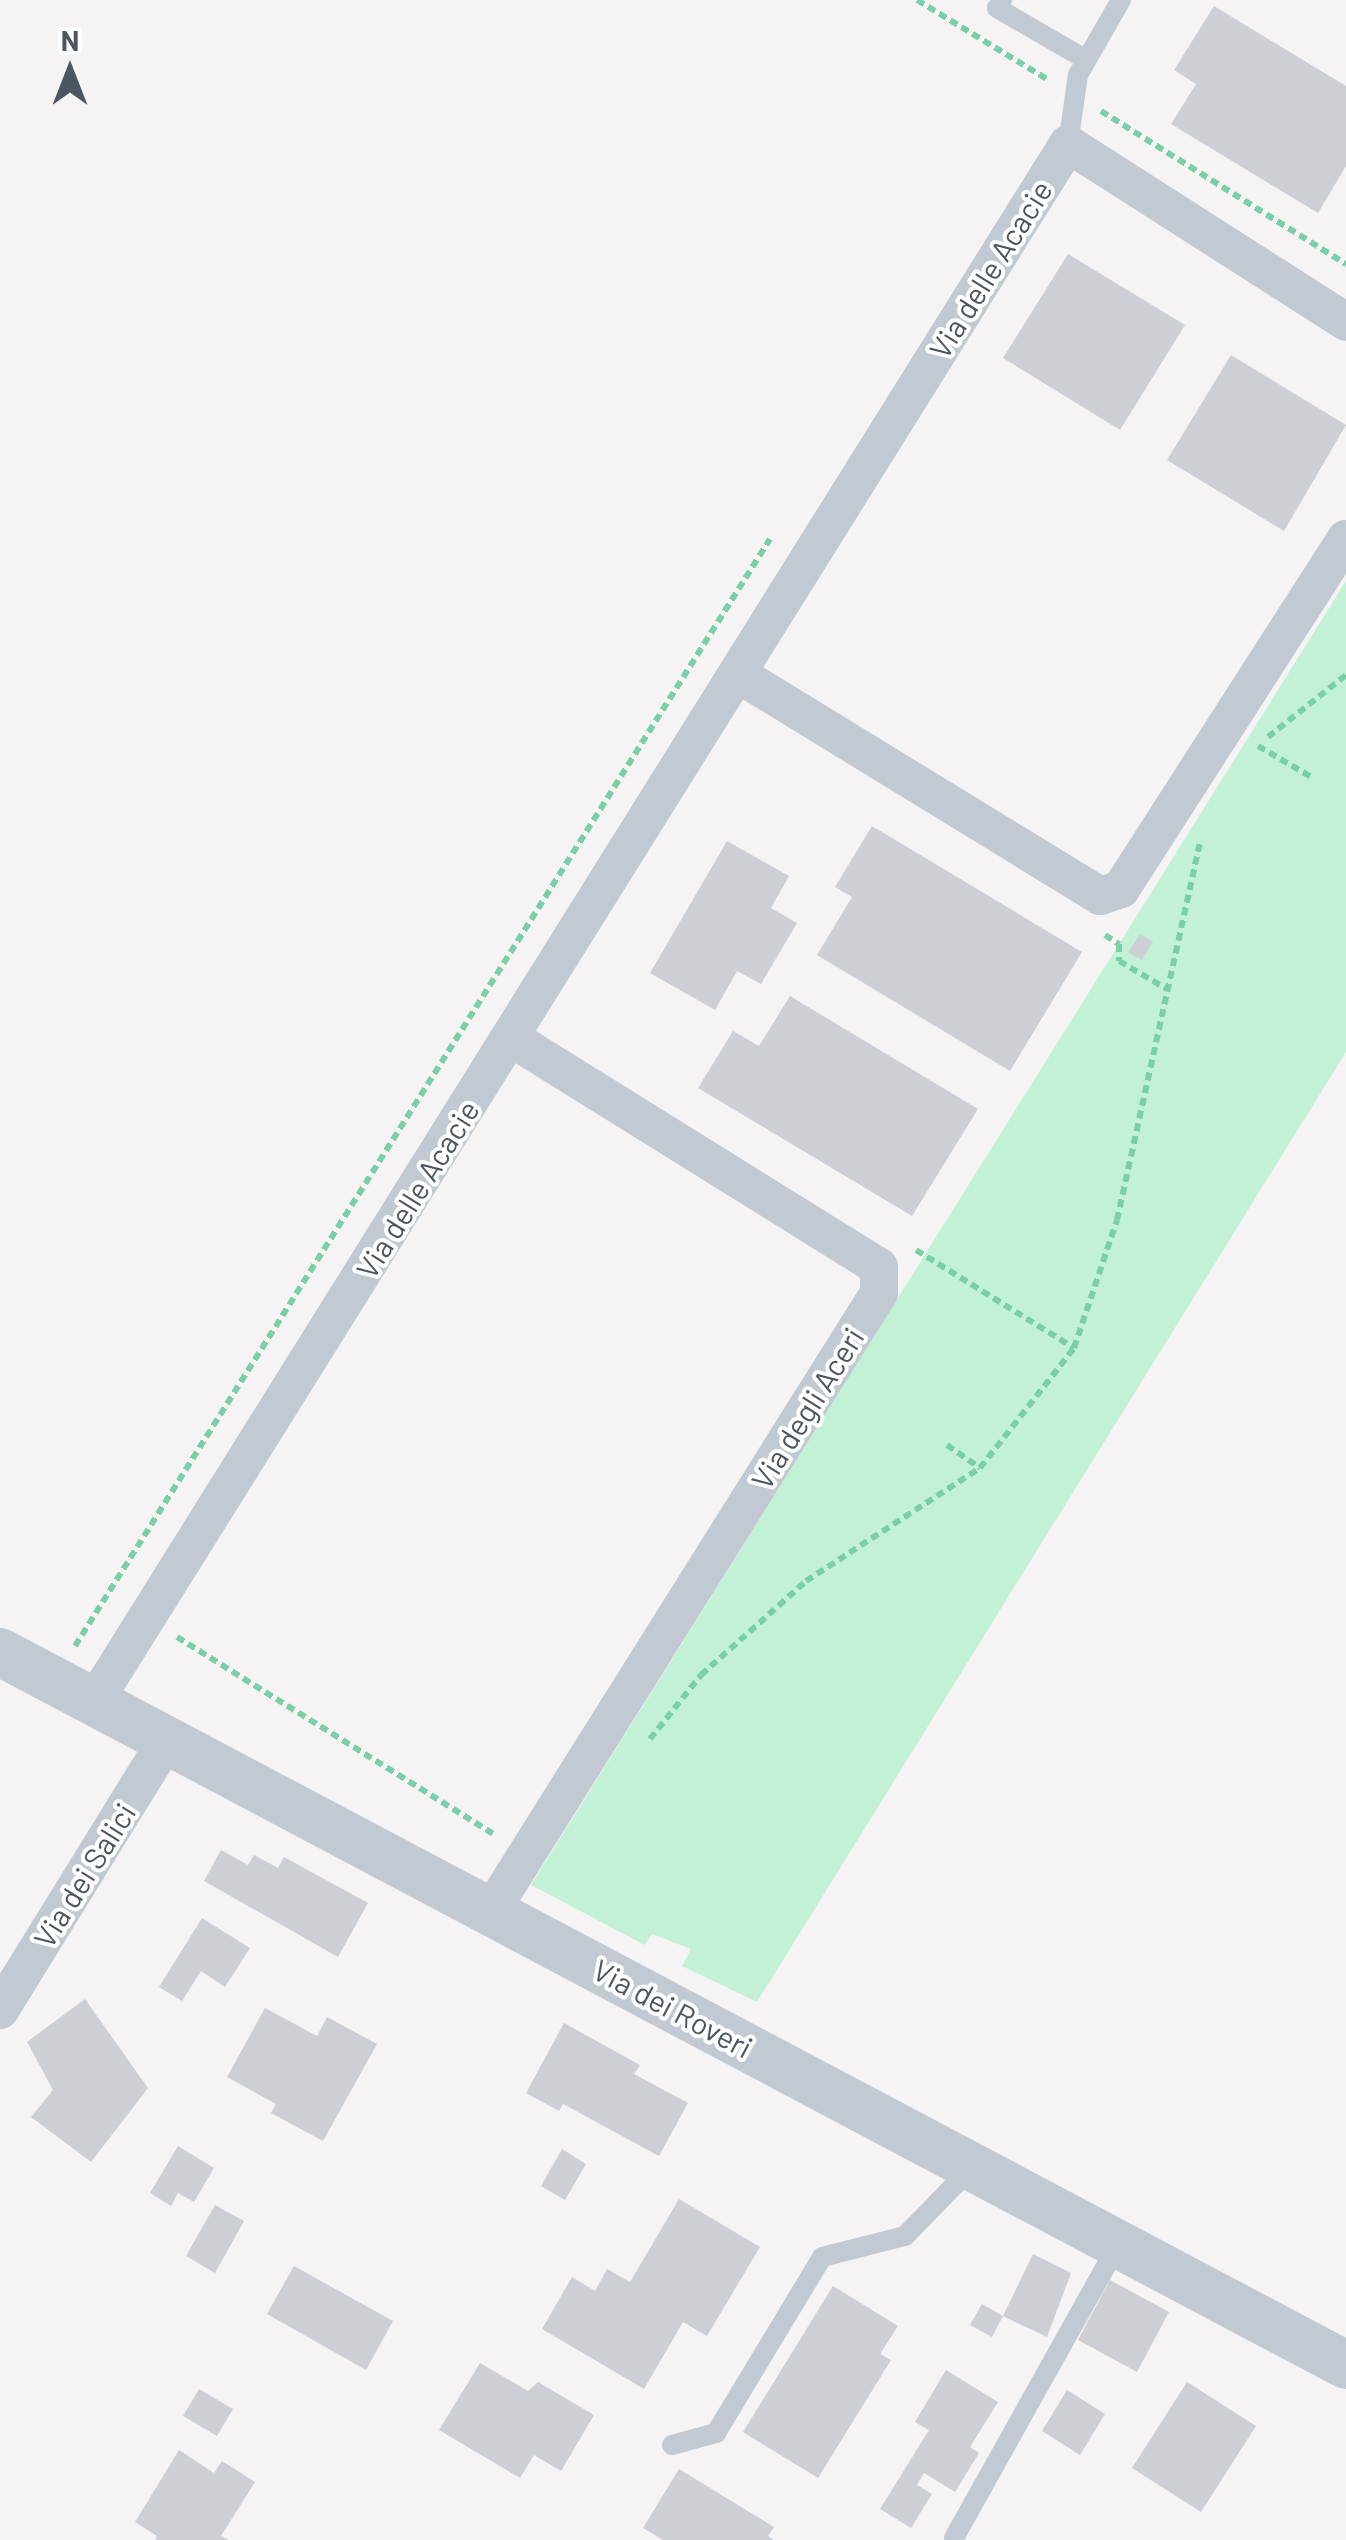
<!DOCTYPE html>
<html>
<head>
<meta charset="utf-8">
<style>
	body { margin:0 }
	#map { position:relative; width:1346px; height:2540px; overflow:hidden; background:#f5f3f3; font-family:Barlow,sans-serif }
	div>[style] { position:absolute }
	.green>* { inset:0; background:#c3f1d5 }
	.building>* { inset:0; background:#cdcfd5 }
	.path>* { height:6px; margin-top:-3px; transform-origin:0; background:repeating-linear-gradient(90deg,#7ad0a6 0 8px,transparent 0 13px) }
	.service>* { height:20px; margin:-10px; padding:0 10px; transform-origin:10px; border-radius:10px; background:#c1cad2 }
	.minor>* { height:38px; margin:-19px; padding:0 19px; transform-origin:19px; border-radius:19px; background:#c1cad2 }
	.tertiary>* { height:48px; margin:-24px; padding:0 24px; transform-origin:24px; border-radius:24px; background:#c1cad2 }
	span { translate:-50% -50%; white-space:nowrap; text-align:center; line-height:1.15; -webkit-text-stroke:8px #fff; paint-order:stroke }
	.street-label { font-size:30px; color:#4a5661 }
	.north { position:absolute; left:20px; top:20px; width:100px; height:100px; -webkit-text-stroke:8px #fff; paint-order:stroke; rotate:0deg; font-size:28px; font-weight:700; line-height:40px; text-align:center; color:#4a5661 }
	.north::after { content:''; display:block; margin:auto; width:35px; height:45px; background:#4a5661; clip-path:polygon(50% 0,100% 100%,50% 72%,0 100%) }
</style>
</head>
<body>
<div id="map">
	<div class="green">
		<i style="clip-path:polygon(1346px 581px,1346px 1052px,757px 2002px,682px 1966px,691px 1949px,652px 1934px,645px 1945px,531px 1885px)"></i>
	</div>
	<div class="building">
		<i style="clip-path:polygon(1214px 6px,1346px 86px,1346px 166px,1318px 213px,1171px 124px,1196px 84px,1174px 70px)"></i>
		<i style="clip-path:polygon(1068px 254px,1185px 325px,1120px 430px,1003px 358px)"></i>
		<i style="clip-path:polygon(1231px 355px,1346px 425px,1284px 531px,1167px 460px)"></i>
		<i style="clip-path:polygon(872px 826px,1082px 952px,1010px 1071px,817px 955px,852px 897px,835px 887px)"></i>
		<i style="clip-path:polygon(727px 841px,789px 876px,771px 908px,797px 923px,761px 984px,737px 971px,715px 1010px,650px 973px)"></i>
		<i style="clip-path:polygon(1140px 934px,1153px 942px,1142px 960px,1128px 953px)"></i>
		<i style="clip-path:polygon(790px 996px,978px 1109px,912px 1216px,698px 1088px,733px 1031px,759px 1046px)"></i>
		<i style="clip-path:polygon(221px 1850px,248px 1865px,254px 1855px,278px 1868px,284px 1857px,368px 1903px,338px 1957px,204px 1881px)"></i>
		<i style="clip-path:polygon(202px 1918px,250px 1948px,225px 1987px,201px 1971px,182px 2001px,159px 1987px)"></i>
		<i style="clip-path:polygon(85px 1999px,148px 2088px,91px 2162px,31px 2117px,53px 2090px,27px 2042px)"></i>
		<i style="clip-path:polygon(265px 2008px,317px 2036px,327px 2017px,377px 2044px,323px 2141px,271px 2113px,276px 2104px,227px 2077px)"></i>
		<i style="clip-path:polygon(564px 2023px,640px 2065px,634px 2074px,688px 2103px,659px 2156px,563px 2104px,559px 2111px,526px 2093px)"></i>
		<i style="clip-path:polygon(178px 2146px,214px 2168px,194px 2202px,178px 2193px,171px 2206px,150px 2193px)"></i>
		<i style="clip-path:polygon(562px 2149px,586px 2164px,565px 2200px,541px 2186px)"></i>
		<i style="clip-path:polygon(679px 2199px,760px 2247px,707px 2336px,683px 2322px,644px 2389px,542px 2329px,572px 2277px,595px 2291px,607px 2269px,630px 2282px)"></i>
		<i style="clip-path:polygon(215px 2205px,244px 2221px,215px 2273px,186px 2256px)"></i>
		<i style="clip-path:polygon(1033px 2254px,1071px 2273px,1047px 2337px,1003px 2316px)"></i>
		<i style="clip-path:polygon(294px 2266px,393px 2321px,366px 2370px,267px 2314px)"></i>
		<i style="clip-path:polygon(1110px 2280px,1169px 2312px,1137px 2372px,1078px 2340px)"></i>
		<i style="clip-path:polygon(833px 2286px,898px 2326px,880px 2354px,891px 2360px,818px 2478px,743px 2432px)"></i>
		<i style="clip-path:polygon(982px 2304px,1003px 2316px,992px 2337px,970px 2325px)"></i>
		<i style="clip-path:polygon(480px 2363px,528px 2391px,538px 2382px,594px 2415px,561px 2471px,534px 2455px,520px 2478px,439px 2430px)"></i>
		<i style="clip-path:polygon(946px 2370px,998px 2402px,970px 2447px,979px 2453px,955px 2492px,924px 2473px,917px 2485px,932px 2494px,911px 2528px,880px 2509px,929px 2430px,915px 2422px)"></i>
		<i style="clip-path:polygon(1187px 2382px,1256px 2426px,1201px 2512px,1132px 2468px)"></i>
		<i style="clip-path:polygon(199px 2389px,233px 2409px,217px 2436px,183px 2416px)"></i>
		<i style="clip-path:polygon(1067px 2390px,1105px 2414px,1080px 2455px,1042px 2431px)"></i>
		<i style="clip-path:polygon(179px 2450px,214px 2473px,222px 2461px,255px 2482px,221px 2536px,229px 2540px,155px 2540px,157px 2536px,135px 2522px)"></i>
		<i style="clip-path:polygon(679px 2469px,774px 2527px,768px 2536px,774px 2540px,663px 2540px,643px 2528px)"></i>
	</div>
	<div class="path">
		<i style="left:917px;top:0;width:152px;rotate:31.3deg"></i>
		<i style="left:1101px;top:111px;width:289px;rotate:32deg"></i>
		<i style="left:1268px;top:737px;width:100px;rotate:-38.5deg"></i>
		<i style="left:1258px;top:746px;width:64px;rotate:30.2deg"></i>
		<i style="left:1105px;top:935px;width:17px;rotate:33deg"></i>
		<i style="left:1119px;top:944px;width:17px;rotate:90deg"></i>
		<i style="left:1119px;top:961px;width:56px;rotate:30.3deg"></i>
		<i style="left:916px;top:1250px;width:186px;rotate:31.8deg"></i>
		<i style="left:947px;top:1445px;width:40px;rotate:34.9deg"></i>
		<i style="left:177px;top:1637px;width:372px;rotate:31.9deg"></i>
		<i style="left:75px;top:1646px;width:1307px;rotate:-57.88deg"></i>
		<i style="left:650px;top:1739px;width:82px;rotate:-51.4deg"></i>
		<i style="left:701px;top:1675px;width:141px;rotate:-41.8deg"></i>
		<i style="left:806px;top:1581px;width:207px;rotate:-33deg"></i>
		<i style="left:980px;top:1468px;width:152px;rotate:-51.9deg"></i>
		<i style="left:1074px;top:1348px;width:135px;rotate:-71.4deg"></i>
		<i style="left:1117px;top:1220px;width:385px;rotate:-77.6deg"></i>
	</div>
	<div class="service">
		<i style="left:1002px;top:0;width:9px;rotate:122deg"></i>
		<i style="left:997px;top:8px;width:102px;rotate:30.1deg"></i>
		<i style="left:1068px;top:144px;width:70px;rotate:-81.8deg"></i>
		<i style="left:1078px;top:75px;width:86px;rotate:-60.2deg"></i>
		<i style="left:672px;top:2445px;width:46px;rotate:-15.3deg"></i>
		<i style="left:716px;top:2433px;width:205px;rotate:-58.9deg"></i>
		<i style="left:822px;top:2257px;width:86px;rotate:-14.2deg"></i>
		<i style="left:905px;top:2236px;width:96px;rotate:-45.8deg"></i>
		<i style="left:954px;top:2538px;width:337px;rotate:-60.8deg"></i>
	</div>
	<div class="minor">
		<i style="left:738px;top:674px;width:425px;rotate:31.5deg"></i>
		<i style="left:1100px;top:896px;width:22px;rotate:-18deg"></i>
		<i style="left:1121px;top:889px;width:416px;rotate:-57.3deg"></i>
		<i style="left:94px;top:1702px;width:1837px;rotate:-57.99deg"></i>
		<i style="left:1068px;top:144px;width:330px;rotate:32.6deg"></i>
		<i style="left:491px;top:1911px;width:730px;rotate:-57.88deg"></i>
		<i style="left:879px;top:1293px;width:26px;rotate:-90deg"></i>
		<i style="left:879px;top:1267px;width:432px;rotate:-148.1deg"></i>
		<i style="left:0;top:2010px;width:317px;rotate:-58.3deg"></i>
	</div>
	<div class="tertiary">
		<i style="left:0;top:1652px;width:1523px;rotate:27.91deg"></i>
	</div>
	<div class="street-label">
		<span style="left:990px;top:269px;rotate:-58deg">Via delle Acacie</span>
		<span style="left:417px;top:1189px;rotate:-58deg">Via delle Acacie</span>
		<span style="left:807px;top:1408px;rotate:-58deg">Via degli Aceri</span>
		<span style="left:84px;top:1875px;rotate:-58deg">Via dei Salici</span>
		<span style="left:673px;top:2008px;rotate:28deg">Via dei Roveri</span>
	</div>
	<div class="north">N</div>
</div>
</body>
</html>
